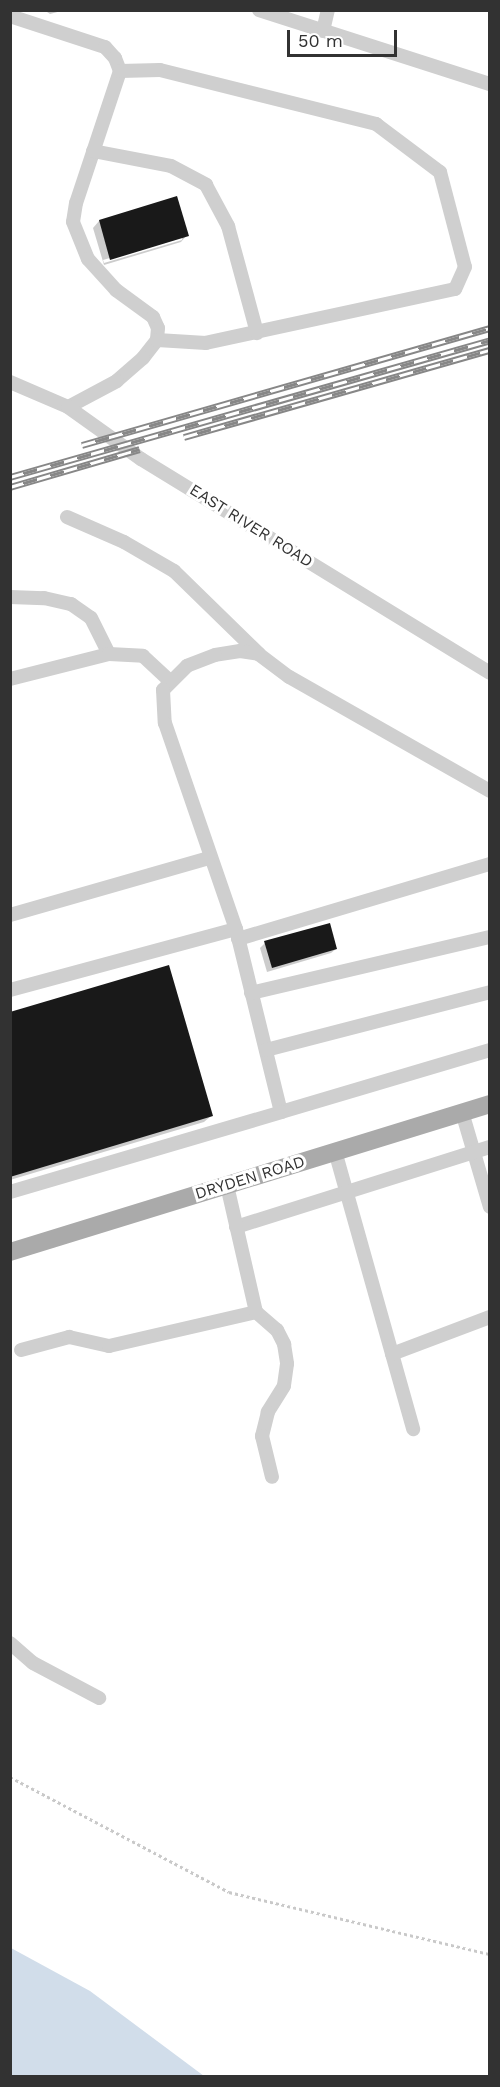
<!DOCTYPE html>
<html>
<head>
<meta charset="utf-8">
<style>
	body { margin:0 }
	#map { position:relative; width:500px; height:2087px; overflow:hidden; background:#fff; font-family:"Work Sans",sans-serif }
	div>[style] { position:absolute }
	.water>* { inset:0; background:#d1ddea }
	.shadow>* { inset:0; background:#0003 }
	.building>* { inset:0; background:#191919 }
	.path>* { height:3px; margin-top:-1.5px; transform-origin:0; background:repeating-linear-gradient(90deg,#c9c9c9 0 3px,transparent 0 6px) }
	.minor>* { height:14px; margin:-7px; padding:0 7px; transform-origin:7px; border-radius:7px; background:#cfcfcf }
	.major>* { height:18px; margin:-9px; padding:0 9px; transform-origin:9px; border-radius:9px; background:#aaa }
	.rail>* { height:7px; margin-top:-3.5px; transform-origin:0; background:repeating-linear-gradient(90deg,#fff 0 14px,#878787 0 28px); box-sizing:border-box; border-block:2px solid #878787 }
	span { translate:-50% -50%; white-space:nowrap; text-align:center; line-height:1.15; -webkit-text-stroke:6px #fff; paint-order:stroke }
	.street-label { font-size:16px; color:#323232 }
	.frame { position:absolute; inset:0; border:12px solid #323232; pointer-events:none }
	.scale { position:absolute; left:287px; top:30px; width:110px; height:27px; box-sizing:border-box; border:3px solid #323232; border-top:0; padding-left:8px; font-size:18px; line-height:21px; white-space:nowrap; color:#323232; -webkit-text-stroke:4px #fff; paint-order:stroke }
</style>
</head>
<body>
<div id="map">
	<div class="water">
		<i style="clip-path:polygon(11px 1948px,90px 1991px,204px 2076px,11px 2076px)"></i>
	</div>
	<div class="shadow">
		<i style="clip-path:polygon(44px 10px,65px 10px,50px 14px)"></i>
		<i style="clip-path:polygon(evenodd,176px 198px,187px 235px,181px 242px,104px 265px,93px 228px,99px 221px,176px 198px,182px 237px,182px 240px,104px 263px,103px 260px,182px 237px)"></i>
		<i style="clip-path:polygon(265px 943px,336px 949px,331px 953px,267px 972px,260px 948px)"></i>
		<i style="clip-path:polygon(10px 1014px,211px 1116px,204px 1122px,10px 1180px)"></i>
	</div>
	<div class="building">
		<i style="clip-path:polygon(177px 196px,189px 236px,110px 260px,99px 220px)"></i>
		<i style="clip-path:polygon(330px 923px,337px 949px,272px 968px,264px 941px)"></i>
		<i style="clip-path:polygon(169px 965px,213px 1116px,10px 1177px,10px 1012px)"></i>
	</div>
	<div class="path">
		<i style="left:10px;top:1777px;width:247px;rotate:27.7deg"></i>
		<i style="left:229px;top:1892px;width:268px;rotate:13.4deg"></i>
	</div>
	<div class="minor">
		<i style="left:259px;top:10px;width:243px;rotate:17.8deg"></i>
		<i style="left:10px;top:16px;width:100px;rotate:18.1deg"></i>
		<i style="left:105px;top:47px;width:15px;rotate:48deg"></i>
		<i style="left:115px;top:58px;width:14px;rotate:69deg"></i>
		<i style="left:120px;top:71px;width:139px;rotate:108.4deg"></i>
		<i style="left:76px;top:203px;width:19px;rotate:99deg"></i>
		<i style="left:73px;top:222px;width:40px;rotate:68deg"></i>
		<i style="left:88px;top:259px;width:42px;rotate:47.9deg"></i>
		<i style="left:116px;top:290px;width:46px;rotate:36.1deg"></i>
		<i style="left:153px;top:317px;width:12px;rotate:66deg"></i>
		<i style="left:158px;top:328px;width:12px;rotate:95deg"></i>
		<i style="left:157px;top:340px;width:23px;rotate:128deg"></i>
		<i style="left:143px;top:358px;width:35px;rotate:139deg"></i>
		<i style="left:117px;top:381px;width:55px;rotate:152deg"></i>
		<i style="left:323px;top:31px;width:22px;rotate:-77deg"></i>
		<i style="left:120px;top:71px;width:40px;rotate:-1.4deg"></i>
		<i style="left:160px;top:70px;width:223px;rotate:14deg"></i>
		<i style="left:376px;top:124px;width:80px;rotate:36.9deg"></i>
		<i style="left:440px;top:172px;width:98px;rotate:75.3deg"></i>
		<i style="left:465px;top:267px;width:24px;rotate:114deg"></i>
		<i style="left:455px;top:289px;width:255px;rotate:167.8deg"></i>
		<i style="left:206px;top:343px;width:49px;rotate:-176.5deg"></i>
		<i style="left:93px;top:151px;width:79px;rotate:10.9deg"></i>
		<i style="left:171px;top:166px;width:40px;rotate:28deg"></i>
		<i style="left:206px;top:185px;width:47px;rotate:61.8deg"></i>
		<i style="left:228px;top:226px;width:111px;rotate:74.8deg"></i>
		<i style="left:10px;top:382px;width:63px;rotate:23.3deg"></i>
		<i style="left:68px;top:407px;width:90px;rotate:35.5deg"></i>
		<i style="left:141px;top:459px;width:409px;rotate:31.5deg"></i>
		<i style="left:67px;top:517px;width:62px;rotate:23.7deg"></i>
		<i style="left:124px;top:542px;width:58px;rotate:30.1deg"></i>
		<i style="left:174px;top:571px;width:119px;rotate:44.3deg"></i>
		<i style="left:10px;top:597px;width:34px;rotate:2deg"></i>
		<i style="left:44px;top:598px;width:28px;rotate:13deg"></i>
		<i style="left:71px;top:604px;width:24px;rotate:35deg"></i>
		<i style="left:91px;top:618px;width:40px;rotate:63.4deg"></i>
		<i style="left:10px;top:679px;width:102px;rotate:-14.2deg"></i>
		<i style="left:109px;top:654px;width:34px;rotate:3deg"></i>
		<i style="left:143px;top:656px;width:37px;rotate:43deg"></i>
		<i style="left:490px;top:791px;width:231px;rotate:-150.4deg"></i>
		<i style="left:289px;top:677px;width:38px;rotate:-143deg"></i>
		<i style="left:259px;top:654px;width:19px;rotate:-171deg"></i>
		<i style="left:240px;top:651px;width:25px;rotate:171deg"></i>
		<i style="left:215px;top:655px;width:30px;rotate:159deg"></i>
		<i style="left:187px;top:666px;width:34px;rotate:135deg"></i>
		<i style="left:163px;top:690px;width:33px;rotate:87deg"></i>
		<i style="left:165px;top:723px;width:218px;rotate:71deg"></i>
		<i style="left:236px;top:929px;width:188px;rotate:76.2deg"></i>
		<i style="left:281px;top:1112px;width:218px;rotate:-16.5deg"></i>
		<i style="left:10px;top:915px;width:207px;rotate:-16deg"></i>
		<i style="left:238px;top:939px;width:263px;rotate:-16.6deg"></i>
		<i style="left:10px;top:990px;width:234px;rotate:-15.1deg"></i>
		<i style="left:251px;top:993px;width:245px;rotate:-13.2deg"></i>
		<i style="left:266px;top:1050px;width:231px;rotate:-14.5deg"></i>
		<i style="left:462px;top:1112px;width:99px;rotate:73.6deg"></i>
		<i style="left:335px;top:1151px;width:289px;rotate:74.3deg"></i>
		<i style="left:10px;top:1192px;width:283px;rotate:-16.4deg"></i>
		<i style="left:236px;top:1227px;width:266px;rotate:-17.5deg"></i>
		<i style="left:256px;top:1312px;width:28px;rotate:41deg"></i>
		<i style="left:277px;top:1330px;width:16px;rotate:63deg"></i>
		<i style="left:284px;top:1344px;width:20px;rotate:81deg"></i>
		<i style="left:287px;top:1364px;width:22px;rotate:98deg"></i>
		<i style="left:284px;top:1386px;width:31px;rotate:122deg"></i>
		<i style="left:268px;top:1412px;width:25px;rotate:104deg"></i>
		<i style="left:262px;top:1436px;width:42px;rotate:76.3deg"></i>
		<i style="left:21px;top:1350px;width:50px;rotate:-15.2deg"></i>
		<i style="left:69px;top:1337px;width:41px;rotate:12.7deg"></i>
		<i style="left:109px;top:1346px;width:151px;rotate:-13deg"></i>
		<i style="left:256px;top:1312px;width:130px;rotate:-102.9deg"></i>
		<i style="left:392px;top:1354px;width:105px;rotate:-20.7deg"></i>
		<i style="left:10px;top:1643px;width:30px;rotate:41deg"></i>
		<i style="left:33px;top:1663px;width:75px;rotate:27.9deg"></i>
	</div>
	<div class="major">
		<i style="left:10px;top:1252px;width:502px;rotate:-17.14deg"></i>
	</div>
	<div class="rail">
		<i style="left:184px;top:437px;width:318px;rotate:-15.9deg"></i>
		<i style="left:82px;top:445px;width:424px;rotate:-16deg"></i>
		<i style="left:10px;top:477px;width:499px;rotate:-15.9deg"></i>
		<i style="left:10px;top:487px;width:135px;rotate:-16.3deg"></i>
	</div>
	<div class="street-label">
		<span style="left:251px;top:526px;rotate:32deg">EAST RIVER ROAD</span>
		<span style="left:250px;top:1178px;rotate:-17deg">DRYDEN ROAD</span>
	</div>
	<div class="frame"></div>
	<div class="scale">50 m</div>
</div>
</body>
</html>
